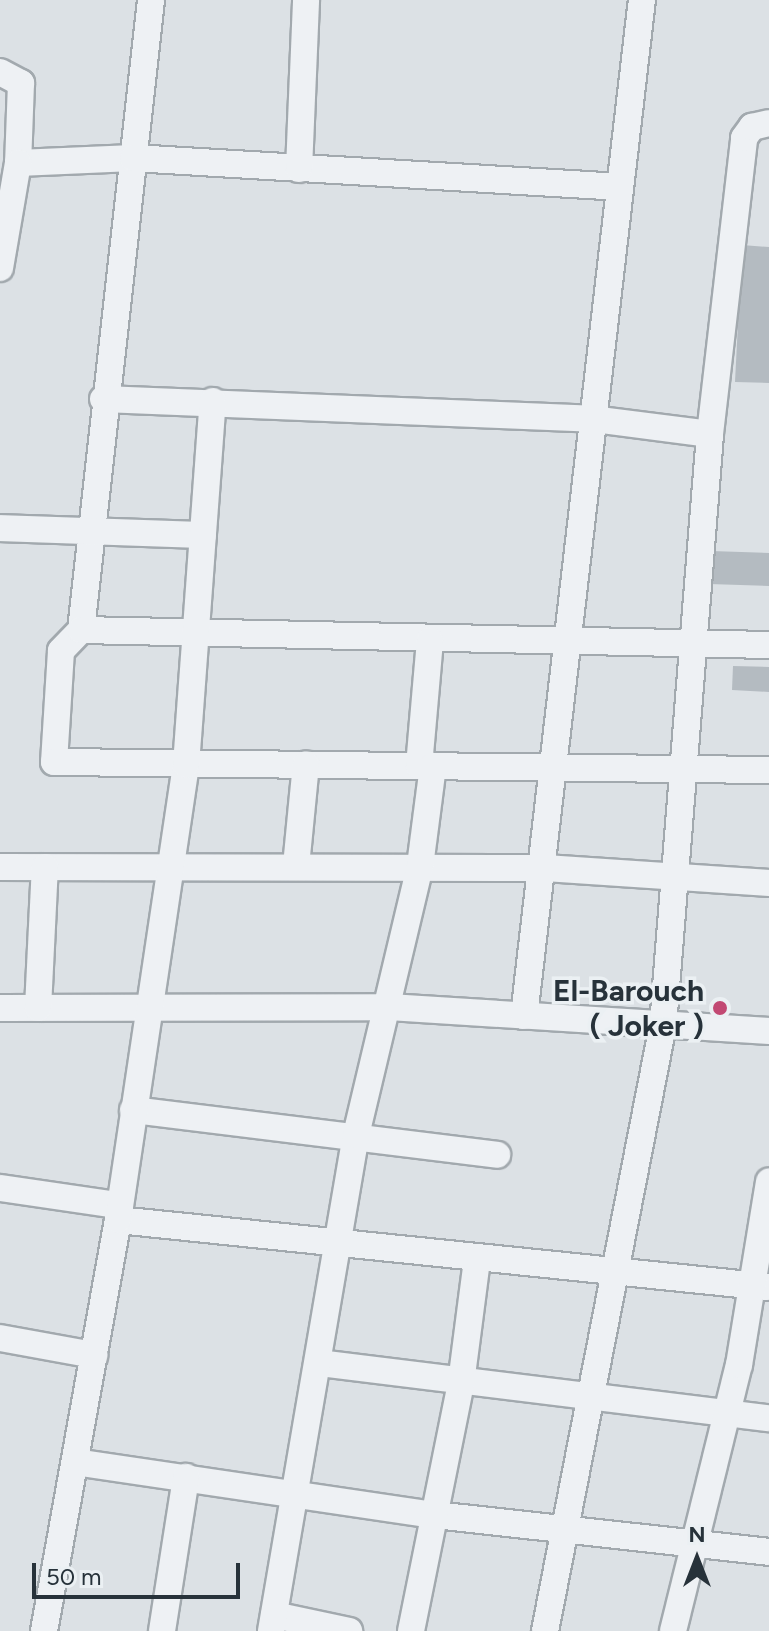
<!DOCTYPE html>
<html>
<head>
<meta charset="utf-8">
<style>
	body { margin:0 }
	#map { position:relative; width:769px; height:1631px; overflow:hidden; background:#dce1e5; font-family:Figtree,sans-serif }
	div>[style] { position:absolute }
	.building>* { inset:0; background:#b4bbc1 }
	.roads { filter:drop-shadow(2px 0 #a2a9ae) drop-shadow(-2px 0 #a2a9ae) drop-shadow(0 2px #a2a9ae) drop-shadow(0 -2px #a2a9ae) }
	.street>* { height:26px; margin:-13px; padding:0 13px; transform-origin:13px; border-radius:13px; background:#eef1f4 }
	.dots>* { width:22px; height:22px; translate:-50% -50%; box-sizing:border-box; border:4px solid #ebf0f3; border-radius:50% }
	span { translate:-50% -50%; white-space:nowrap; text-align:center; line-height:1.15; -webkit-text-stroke:7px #ebf0f3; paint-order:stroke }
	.poi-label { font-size:30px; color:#27323a; font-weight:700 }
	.right { translate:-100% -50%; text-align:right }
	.north { position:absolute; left:657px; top:1519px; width:80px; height:80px; -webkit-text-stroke:6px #ebf0f3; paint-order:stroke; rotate:0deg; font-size:22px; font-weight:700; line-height:32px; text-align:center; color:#27323a }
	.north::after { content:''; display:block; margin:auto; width:28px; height:36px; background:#27323a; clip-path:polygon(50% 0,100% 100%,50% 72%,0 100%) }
	.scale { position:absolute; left:32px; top:1563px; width:208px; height:36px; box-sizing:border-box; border:4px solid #27323a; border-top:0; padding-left:10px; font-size:24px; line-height:28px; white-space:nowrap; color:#27323a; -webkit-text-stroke:6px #ebf0f3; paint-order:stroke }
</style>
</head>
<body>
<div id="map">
	<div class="building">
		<i style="clip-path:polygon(742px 245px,769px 247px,769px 383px,735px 382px)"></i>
		<i style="clip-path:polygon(711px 551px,769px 553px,769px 586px,709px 584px)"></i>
		<i style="clip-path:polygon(733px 666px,769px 667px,769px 692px,732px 690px)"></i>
	</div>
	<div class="roads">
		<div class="street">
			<i style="left:151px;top:0;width:634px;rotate:96.34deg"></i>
			<i style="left:81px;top:630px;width:29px;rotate:134deg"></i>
			<i style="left:61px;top:651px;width:111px;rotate:93.6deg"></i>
			<i style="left:54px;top:762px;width:715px;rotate:0.64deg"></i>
			<i style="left:0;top:72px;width:24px;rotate:28deg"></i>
			<i style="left:21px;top:83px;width:80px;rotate:92.1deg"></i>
			<i style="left:18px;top:163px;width:115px;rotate:-2.5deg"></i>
			<i style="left:133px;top:158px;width:488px;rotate:3.4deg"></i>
			<i style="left:299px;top:169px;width:169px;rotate:-87.6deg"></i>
			<i style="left:0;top:268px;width:107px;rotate:-80.3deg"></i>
			<i style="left:103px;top:399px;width:490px;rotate:2.3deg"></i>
			<i style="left:593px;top:419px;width:118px;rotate:7.3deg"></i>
			<i style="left:0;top:528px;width:203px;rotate:2deg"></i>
			<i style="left:81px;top:630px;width:688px;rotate:1.25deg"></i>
			<i style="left:419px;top:766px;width:126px;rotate:-85deg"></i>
			<i style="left:296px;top:866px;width:102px;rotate:-84.4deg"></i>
			<i style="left:0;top:867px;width:545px;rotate:0.11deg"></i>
			<i style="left:545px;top:868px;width:225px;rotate:3.8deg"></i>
			<i style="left:0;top:1008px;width:389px;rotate:-0.1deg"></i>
			<i style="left:389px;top:1007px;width:381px;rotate:3.6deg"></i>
			<i style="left:38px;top:1008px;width:141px;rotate:-87.2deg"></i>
			<i style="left:524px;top:1016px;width:1023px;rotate:-83.38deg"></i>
			<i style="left:133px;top:1110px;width:367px;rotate:7deg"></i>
			<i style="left:0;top:1188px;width:118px;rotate:8.3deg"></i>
			<i style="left:118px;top:1220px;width:654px;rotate:5.88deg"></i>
			<i style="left:0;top:1338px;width:96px;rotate:10.3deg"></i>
			<i style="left:319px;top:1363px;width:453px;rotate:7deg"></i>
			<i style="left:75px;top:1462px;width:364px;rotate:8.4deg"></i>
			<i style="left:435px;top:1515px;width:336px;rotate:6.3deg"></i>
			<i style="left:274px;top:1615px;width:77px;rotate:12deg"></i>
			<i style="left:44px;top:1631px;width:418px;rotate:-79.8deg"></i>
			<i style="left:118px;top:1220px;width:460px;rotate:-81.5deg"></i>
			<i style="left:186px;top:765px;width:365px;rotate:-85.8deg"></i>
			<i style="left:162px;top:1631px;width:156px;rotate:-81.1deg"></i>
			<i style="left:271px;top:1631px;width:503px;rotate:-80.28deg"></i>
			<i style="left:356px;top:1135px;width:277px;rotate:-76.6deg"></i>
			<i style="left:420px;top:866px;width:101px;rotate:-82.6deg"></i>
			<i style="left:411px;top:1631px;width:253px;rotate:-78.6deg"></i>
			<i style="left:461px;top:1383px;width:125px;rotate:-82.6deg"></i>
			<i style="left:545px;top:1631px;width:617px;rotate:-78.98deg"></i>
			<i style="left:663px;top:1025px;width:593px;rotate:-85.45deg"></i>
			<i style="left:710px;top:434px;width:298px;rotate:-83.4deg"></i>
			<i style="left:744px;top:138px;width:14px;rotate:-54deg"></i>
			<i style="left:752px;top:127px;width:17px;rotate:-13deg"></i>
			<i style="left:673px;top:1631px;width:274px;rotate:-76.1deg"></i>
			<i style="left:739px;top:1365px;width:186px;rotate:-80.7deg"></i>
		</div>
	</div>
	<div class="dots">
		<i style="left:720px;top:1008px;background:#c24973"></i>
	</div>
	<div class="poi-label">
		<span class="right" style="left:704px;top:1008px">El-Barouch<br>( Joker )</span>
	</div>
	<div class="north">N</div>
	<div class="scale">50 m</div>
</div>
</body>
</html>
